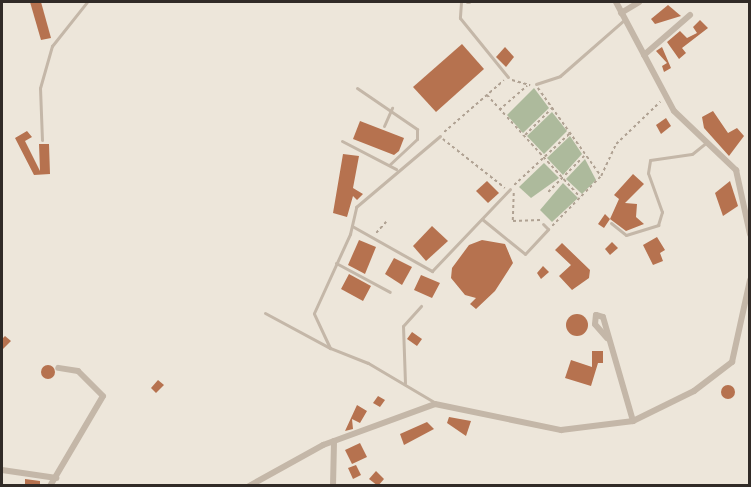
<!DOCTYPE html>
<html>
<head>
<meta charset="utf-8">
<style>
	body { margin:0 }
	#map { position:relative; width:751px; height:487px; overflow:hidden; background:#ede6da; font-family:Jost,sans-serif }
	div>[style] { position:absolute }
	.green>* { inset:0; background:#adba9c }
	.building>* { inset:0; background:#b6724f }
	.round { border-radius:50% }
	.path>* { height:1.5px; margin-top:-0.75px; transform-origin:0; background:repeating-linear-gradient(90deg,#afa192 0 3px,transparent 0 6px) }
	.lane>* { height:3px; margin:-1.5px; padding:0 1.5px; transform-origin:1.5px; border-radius:1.5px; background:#c4b7a8 }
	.street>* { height:6px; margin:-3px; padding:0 3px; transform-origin:3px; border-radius:3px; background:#c4b7a8 }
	span { translate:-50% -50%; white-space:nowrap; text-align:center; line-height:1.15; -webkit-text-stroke:4.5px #f6f0e5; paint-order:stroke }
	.frame { position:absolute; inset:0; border:3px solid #312b27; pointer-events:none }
</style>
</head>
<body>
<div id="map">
	<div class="green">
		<i style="clip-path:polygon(534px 88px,549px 108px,523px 133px,507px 115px)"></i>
		<i style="clip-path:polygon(552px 112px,567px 131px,544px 154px,527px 136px)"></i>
		<i style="clip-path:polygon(570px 136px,582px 154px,563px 175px,547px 158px)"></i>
		<i style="clip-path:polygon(585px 159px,596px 180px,582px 194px,566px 179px)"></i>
		<i style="clip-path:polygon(544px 163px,559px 178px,531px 198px,519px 187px)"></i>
		<i style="clip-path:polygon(563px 183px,578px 198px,552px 222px,540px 210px)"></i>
	</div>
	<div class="building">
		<i style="clip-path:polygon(30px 2px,41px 2px,51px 38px,41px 40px)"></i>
		<i style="clip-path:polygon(668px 5px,681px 16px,655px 24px,651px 19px)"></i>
		<i style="clip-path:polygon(700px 20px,708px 28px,682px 48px,686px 53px,679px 59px,667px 42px,680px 31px,687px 38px,697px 33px,693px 27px)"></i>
		<i style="clip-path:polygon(462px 44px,484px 69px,436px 112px,413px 87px)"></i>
		<i style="clip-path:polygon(505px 47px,514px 57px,506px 67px,496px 57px)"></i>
		<i style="clip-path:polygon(662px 47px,671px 68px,664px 72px,662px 66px,667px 63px,656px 51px)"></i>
		<i style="clip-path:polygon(713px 111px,728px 133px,737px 128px,744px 136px,729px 156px,704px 128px,702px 117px)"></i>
		<i style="clip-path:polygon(666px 118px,671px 126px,661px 134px,656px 125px)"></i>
		<i style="clip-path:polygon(360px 121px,404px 138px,399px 151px,394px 155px,353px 139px)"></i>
		<i style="clip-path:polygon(27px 131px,32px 137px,25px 141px,40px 171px,39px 144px,49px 144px,50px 174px,34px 175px,15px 138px)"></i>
		<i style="clip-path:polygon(343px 154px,359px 156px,353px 188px,363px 194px,357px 200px,353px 196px,347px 217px,333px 213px)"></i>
		<i style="clip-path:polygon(633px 174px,644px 184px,625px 203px,637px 204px,636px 217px,644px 224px,626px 231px,610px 219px,604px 228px,598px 224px,605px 214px,610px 219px,619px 199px,614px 195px)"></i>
		<i style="clip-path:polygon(487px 181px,499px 193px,488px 203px,476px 191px)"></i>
		<i style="clip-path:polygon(730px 181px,738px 206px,723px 216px,715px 193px)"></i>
		<i style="clip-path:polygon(432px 226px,448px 241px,426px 261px,413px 246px)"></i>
		<i style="clip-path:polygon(657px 237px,665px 250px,660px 253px,663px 261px,653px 265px,643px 245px)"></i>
		<i style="clip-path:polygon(359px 240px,376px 247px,365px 274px,348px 265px)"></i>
		<i style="clip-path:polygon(482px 240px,505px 244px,513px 263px,495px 291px,476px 309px,470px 304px,476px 298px,465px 295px,451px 278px,452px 268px,469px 245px)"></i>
		<i style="clip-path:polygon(612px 242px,618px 248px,610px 255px,605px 249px)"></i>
		<i style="clip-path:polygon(562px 243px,590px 270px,589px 278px,572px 290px,559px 276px,571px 265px,555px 250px)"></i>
		<i style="clip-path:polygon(394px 258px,412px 267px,402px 285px,385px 274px)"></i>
		<i style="clip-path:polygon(543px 266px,549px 272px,541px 279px,537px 273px)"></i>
		<i style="clip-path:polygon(349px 274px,371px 286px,363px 301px,341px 289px)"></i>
		<i style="clip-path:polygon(421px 275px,440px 283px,432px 298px,414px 290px)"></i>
		<i class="round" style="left:566px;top:314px;width:22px;height:22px"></i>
		<i style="clip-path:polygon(412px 332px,422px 339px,417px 346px,407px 339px)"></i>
		<i style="clip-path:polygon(5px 336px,11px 341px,2px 350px,2px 339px)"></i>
		<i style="clip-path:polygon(592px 351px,603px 351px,603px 363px,598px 363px,591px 386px,565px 378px,571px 360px,592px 367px)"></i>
		<i class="round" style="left:41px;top:365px;width:14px;height:14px"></i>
		<i style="clip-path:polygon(158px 380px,164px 385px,156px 393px,151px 388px)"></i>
		<i class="round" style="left:721px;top:385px;width:14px;height:14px"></i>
		<i style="clip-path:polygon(378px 396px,385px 400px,380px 407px,373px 403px)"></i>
		<i style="clip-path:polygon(357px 405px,367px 411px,360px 423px,352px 419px,353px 429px,345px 431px)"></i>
		<i style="clip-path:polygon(449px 417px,471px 421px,466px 436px,447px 423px)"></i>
		<i style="clip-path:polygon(427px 422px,434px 429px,404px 445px,400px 434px)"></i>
		<i style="clip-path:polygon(360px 443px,367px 457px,352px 464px,345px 450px)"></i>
		<i style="clip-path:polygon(356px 465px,361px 475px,353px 479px,348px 468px)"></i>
		<i style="clip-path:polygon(376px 471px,384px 479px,378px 486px,369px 479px)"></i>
		<i style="clip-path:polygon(25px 479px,40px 481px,40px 486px,25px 486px)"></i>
	</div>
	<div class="path">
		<i style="left:512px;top:80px;width:19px;rotate:16deg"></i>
		<i style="left:538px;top:88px;width:108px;rotate:54.4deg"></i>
		<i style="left:487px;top:95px;width:138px;rotate:47.6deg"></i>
		<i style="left:499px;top:110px;width:37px;rotate:-41deg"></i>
		<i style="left:444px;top:132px;width:79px;rotate:-40.9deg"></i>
		<i style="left:525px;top:135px;width:40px;rotate:-45deg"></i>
		<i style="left:443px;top:139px;width:79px;rotate:38.3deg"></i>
		<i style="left:514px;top:185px;width:76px;rotate:-42.9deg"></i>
		<i style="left:548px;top:192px;width:51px;rotate:-45deg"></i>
		<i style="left:514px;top:193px;width:28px;rotate:92deg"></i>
		<i style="left:513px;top:221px;width:27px;rotate:-2deg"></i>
		<i style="left:552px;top:226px;width:70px;rotate:-45.6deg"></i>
		<i style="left:601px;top:176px;width:35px;rotate:-65deg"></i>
		<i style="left:616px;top:144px;width:61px;rotate:-43.7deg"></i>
		<i style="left:376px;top:233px;width:15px;rotate:-48deg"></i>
	</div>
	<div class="lane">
		<i style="left:461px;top:2px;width:16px;rotate:94deg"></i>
		<i style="left:460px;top:18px;width:76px;rotate:50.9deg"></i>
		<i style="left:467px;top:2px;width:2px"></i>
		<i style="left:536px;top:84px;width:25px;rotate:-18deg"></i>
		<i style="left:560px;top:76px;width:86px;rotate:-41.2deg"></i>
		<i style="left:357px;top:88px;width:73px;rotate:34.3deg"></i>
		<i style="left:417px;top:129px;width:10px;rotate:90deg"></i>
		<i style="left:417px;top:139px;width:37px;rotate:137deg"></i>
		<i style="left:384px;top:126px;width:20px;rotate:-66deg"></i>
		<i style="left:42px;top:140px;width:52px;rotate:-92.2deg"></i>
		<i style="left:40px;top:88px;width:44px;rotate:-74.1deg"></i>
		<i style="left:52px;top:46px;width:56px;rotate:-51.5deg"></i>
		<i style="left:342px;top:141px;width:61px;rotate:27.4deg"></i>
		<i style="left:482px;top:219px;width:55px;rotate:39.1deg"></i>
		<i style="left:525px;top:254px;width:34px;rotate:-47deg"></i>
		<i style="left:548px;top:229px;width:7px;rotate:-135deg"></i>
		<i style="left:611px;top:223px;width:19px;rotate:39deg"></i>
		<i style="left:626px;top:235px;width:34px;rotate:-17deg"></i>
		<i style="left:658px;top:225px;width:14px;rotate:-73deg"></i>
		<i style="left:662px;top:212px;width:41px;rotate:-109.7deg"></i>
		<i style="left:648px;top:173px;width:13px;rotate:-81deg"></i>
		<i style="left:650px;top:160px;width:42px;rotate:-8.1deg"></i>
		<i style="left:692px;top:154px;width:19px;rotate:-39deg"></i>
		<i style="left:352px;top:226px;width:92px;rotate:29.4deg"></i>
		<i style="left:432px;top:271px;width:113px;rotate:-46.4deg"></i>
		<i style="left:336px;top:263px;width:61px;rotate:28.2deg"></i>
		<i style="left:265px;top:313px;width:74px;rotate:28.3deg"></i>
		<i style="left:405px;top:383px;width:57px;rotate:-92deg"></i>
		<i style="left:403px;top:326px;width:27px;rotate:-48deg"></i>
		<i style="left:434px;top:402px;width:77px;rotate:-149.4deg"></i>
		<i style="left:368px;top:363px;width:41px;rotate:-158.5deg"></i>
		<i style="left:330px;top:348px;width:38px;rotate:-115deg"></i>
		<i style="left:314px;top:313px;width:87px;rotate:-65.5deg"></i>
		<i style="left:350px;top:234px;width:28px;rotate:-77deg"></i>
		<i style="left:356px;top:207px;width:110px;rotate:-40.2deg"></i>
	</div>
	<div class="street">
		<i style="left:616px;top:2px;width:123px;rotate:62deg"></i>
		<i style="left:674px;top:111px;width:86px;rotate:43.6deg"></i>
		<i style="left:736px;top:170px;width:66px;rotate:77.7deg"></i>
		<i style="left:621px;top:13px;width:21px;rotate:-31deg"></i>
		<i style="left:644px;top:55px;width:61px;rotate:-41deg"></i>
		<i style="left:607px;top:338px;width:18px;rotate:-131deg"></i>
		<i style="left:595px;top:324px;width:9px;rotate:-84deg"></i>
		<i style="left:596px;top:315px;width:7px;rotate:16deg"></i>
		<i style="left:603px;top:317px;width:108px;rotate:73.9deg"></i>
		<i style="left:2px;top:470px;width:55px;rotate:8.4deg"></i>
		<i style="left:50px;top:486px;width:104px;rotate:-59.5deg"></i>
		<i style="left:103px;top:396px;width:35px;rotate:-135deg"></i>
		<i style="left:78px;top:371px;width:20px;rotate:-171deg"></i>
		<i style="left:249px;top:486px;width:85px;rotate:-29deg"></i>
		<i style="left:323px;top:445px;width:119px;rotate:-20.1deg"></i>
		<i style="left:435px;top:404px;width:129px;rotate:11.7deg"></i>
		<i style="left:561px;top:430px;width:73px;rotate:-7.1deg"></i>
		<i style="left:633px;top:421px;width:68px;rotate:-26.2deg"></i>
		<i style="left:694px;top:391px;width:48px;rotate:-37.3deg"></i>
		<i style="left:732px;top:362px;width:84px;rotate:-77.6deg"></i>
		<i style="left:333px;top:486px;width:45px;rotate:-88.7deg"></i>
	</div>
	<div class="frame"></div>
</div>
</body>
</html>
